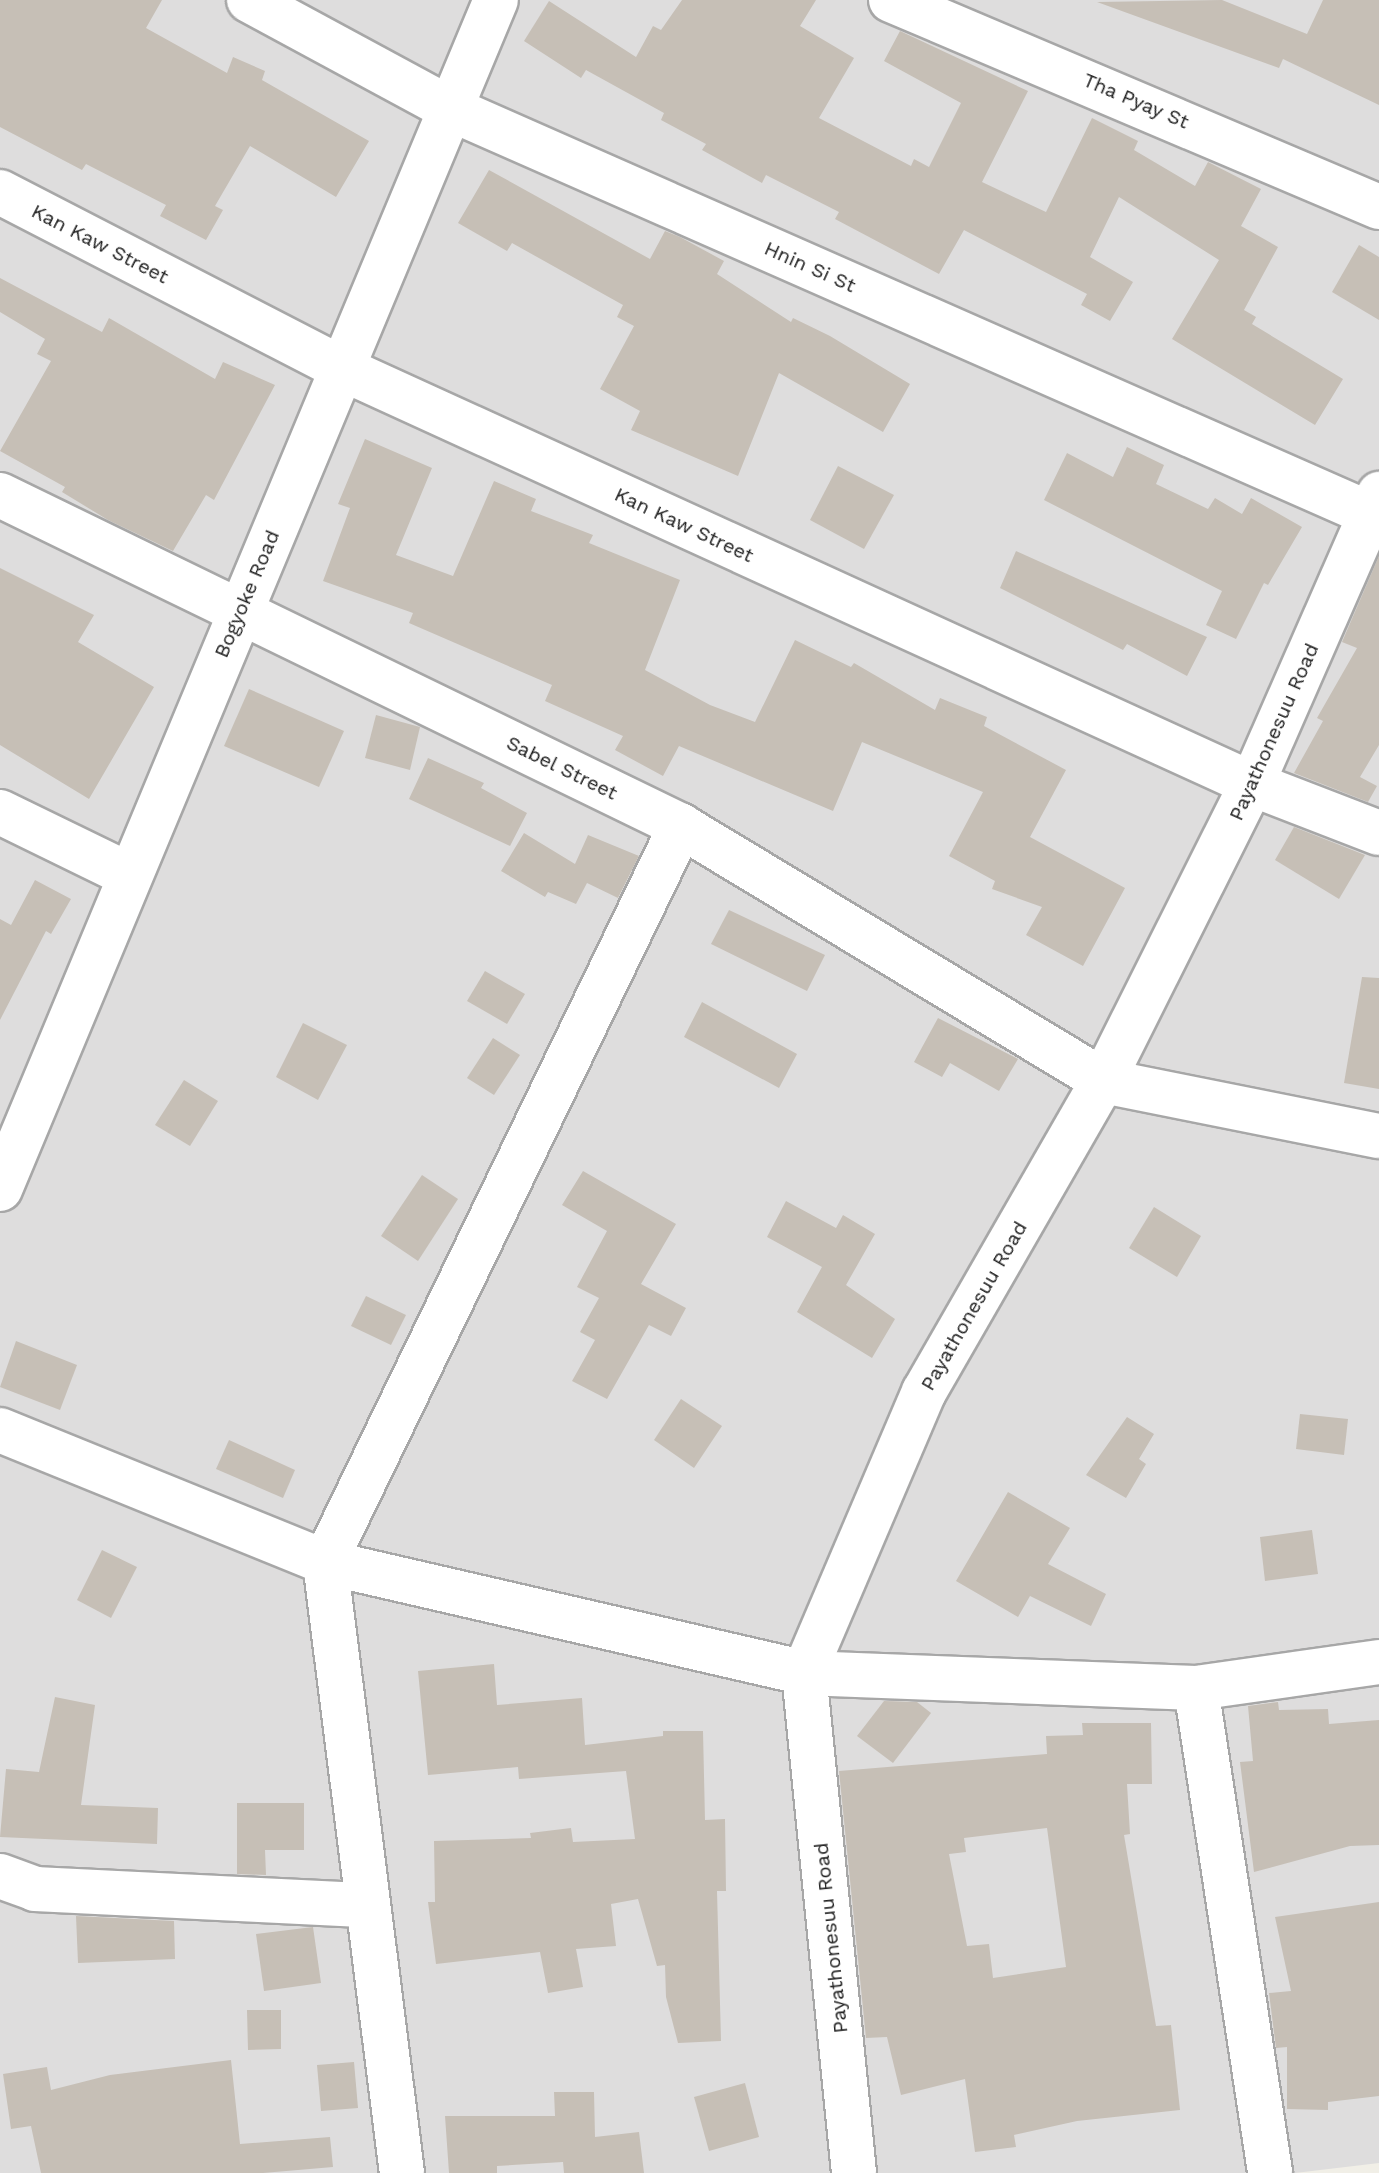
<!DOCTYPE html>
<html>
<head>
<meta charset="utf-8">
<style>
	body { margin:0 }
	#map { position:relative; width:1379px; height:2173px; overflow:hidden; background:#f1efe7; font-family:"Work Sans",sans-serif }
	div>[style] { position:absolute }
	.residential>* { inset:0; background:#dedddd }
	.building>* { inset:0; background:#c6bfb6 }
	.roads { filter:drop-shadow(2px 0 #a7a7a7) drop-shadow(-2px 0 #a7a7a7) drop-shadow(0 2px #a7a7a7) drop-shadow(0 -2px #a7a7a7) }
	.minor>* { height:44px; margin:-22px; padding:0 22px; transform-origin:22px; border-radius:22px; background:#fff }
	span { translate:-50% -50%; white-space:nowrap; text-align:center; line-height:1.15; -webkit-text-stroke:8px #fff; paint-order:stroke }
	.street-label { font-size:20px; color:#202020 }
</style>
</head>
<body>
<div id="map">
	<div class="residential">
		<i style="clip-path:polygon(0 0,1379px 0,1379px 2163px,1295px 2173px,0 2173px)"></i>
	</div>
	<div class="building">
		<i style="clip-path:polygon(0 0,162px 0,146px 28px,227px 73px,233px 57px,265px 71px,262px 80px,369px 141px,336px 197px,250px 146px,215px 206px,223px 210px,206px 240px,160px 216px,166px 205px,86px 164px,82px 170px,0 127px)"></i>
		<i style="clip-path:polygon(682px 0,816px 0,800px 26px,854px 58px,819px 118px,911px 166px,914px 159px,929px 167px,961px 103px,884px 61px,900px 31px,1028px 91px,982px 182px,1046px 212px,1092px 118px,1138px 141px,1134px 150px,1195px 186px,1208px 162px,1261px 189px,1241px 226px,1278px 247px,1244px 310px,1256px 317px,1252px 324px,1343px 379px,1315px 425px,1172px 339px,1219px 260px,1119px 197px,1090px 257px,1133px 282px,1110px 321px,1081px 305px,1087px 294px,964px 230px,939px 274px,835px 219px,839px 212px,766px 175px,762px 183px,702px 150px,706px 144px,661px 120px,664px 113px,586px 70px,581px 78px,524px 41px,549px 1px,636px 57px,653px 26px,661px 30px)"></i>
		<i style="clip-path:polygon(1222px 0,1307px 34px,1323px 0,1379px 0,1379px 105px,1283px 59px,1279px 68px,1097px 2px)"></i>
		<i style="clip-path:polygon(489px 170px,650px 259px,665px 231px,680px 237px,724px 261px,717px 274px,791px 322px,793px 318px,830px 336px,910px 384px,883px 432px,779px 373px,738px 476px,631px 430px,640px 411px,600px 389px,634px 326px,617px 317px,623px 305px,512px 243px,507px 251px,458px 223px)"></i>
		<i style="clip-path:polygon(1359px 245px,1379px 257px,1379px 320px,1332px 292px)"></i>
		<i style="clip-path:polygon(0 278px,102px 332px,109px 318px,215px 379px,223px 362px,275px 385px,214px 500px,206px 495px,173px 551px,108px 520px,62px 492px,65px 487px,0 451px,51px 361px,37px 354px,45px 339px,0 312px)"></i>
		<i style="clip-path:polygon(365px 439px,432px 468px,396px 555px,453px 576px,494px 481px,536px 499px,531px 511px,593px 535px,589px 543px,680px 580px,645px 670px,710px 705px,755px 722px,795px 640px,851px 667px,854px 663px,935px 710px,940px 698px,987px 717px,984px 726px,1066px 770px,1030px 837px,1125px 888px,1083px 966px,1026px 935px,1042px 907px,992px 889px,995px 881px,949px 856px,983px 792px,862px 742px,833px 811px,679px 746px,663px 776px,615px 750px,623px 736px,545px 701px,552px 685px,409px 623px,413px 613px,323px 581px,350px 508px,338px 504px)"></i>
		<i style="clip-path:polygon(1127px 447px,1164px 465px,1156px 484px,1208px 509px,1215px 498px,1242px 514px,1251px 498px,1302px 527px,1268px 585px,1264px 583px,1236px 639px,1206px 625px,1222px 591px,1044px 500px,1067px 453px,1113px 477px)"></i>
		<i style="clip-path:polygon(838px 466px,894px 495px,864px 549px,810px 520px)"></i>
		<i style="clip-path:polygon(1016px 551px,1207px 637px,1187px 676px,1127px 644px,1123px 650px,1000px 588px)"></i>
		<i style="clip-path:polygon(1379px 556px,1379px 745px,1360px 777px,1377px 786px,1368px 802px,1294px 773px,1323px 721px,1317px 718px,1357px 648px,1342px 642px)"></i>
		<i style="clip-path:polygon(0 568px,94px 615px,78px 642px,154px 687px,89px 799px,0 745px)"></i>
		<i style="clip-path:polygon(249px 689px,344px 731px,319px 787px,224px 746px)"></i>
		<i style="clip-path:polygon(376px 715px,420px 727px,410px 770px,365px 758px)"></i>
		<i style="clip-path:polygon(428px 758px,484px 783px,481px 788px,527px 813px,510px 846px,409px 799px)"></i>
		<i style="clip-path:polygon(1294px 827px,1365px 855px,1339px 899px,1275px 860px)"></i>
		<i style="clip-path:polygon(524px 833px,575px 864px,588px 835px,639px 856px,618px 898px,587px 883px,576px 904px,548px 892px,545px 897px,501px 871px)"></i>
		<i style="clip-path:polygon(35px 880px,71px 899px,51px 934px,46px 931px,0 1020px,0 919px,11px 925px)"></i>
		<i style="clip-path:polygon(729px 910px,825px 955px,807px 991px,711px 944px)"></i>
		<i style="clip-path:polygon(485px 971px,525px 994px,507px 1024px,467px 1001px)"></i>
		<i style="clip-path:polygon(1362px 977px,1379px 978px,1379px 1089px,1344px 1083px)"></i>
		<i style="clip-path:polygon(702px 1002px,797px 1054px,779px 1088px,684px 1037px)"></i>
		<i style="clip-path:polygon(938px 1018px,1018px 1059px,999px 1091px,950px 1063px,942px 1077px,914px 1062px)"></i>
		<i style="clip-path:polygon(303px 1023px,347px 1045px,318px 1100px,276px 1077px)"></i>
		<i style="clip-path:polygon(493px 1038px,520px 1055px,494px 1095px,467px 1078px)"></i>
		<i style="clip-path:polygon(184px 1080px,218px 1101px,190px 1146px,155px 1125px)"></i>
		<i style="clip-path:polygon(583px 1171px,676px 1224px,641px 1284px,686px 1308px,671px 1336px,649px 1325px,607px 1399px,572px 1381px,595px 1340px,580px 1332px,599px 1298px,577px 1287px,607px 1231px,562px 1205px)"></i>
		<i style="clip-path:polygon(422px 1175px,458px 1199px,418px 1261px,381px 1236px)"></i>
		<i style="clip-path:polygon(786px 1201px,836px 1228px,843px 1215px,875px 1234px,846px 1285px,895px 1319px,872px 1358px,797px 1312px,822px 1267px,767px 1237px)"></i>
		<i style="clip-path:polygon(1154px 1207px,1201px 1236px,1177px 1277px,1129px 1248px)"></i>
		<i style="clip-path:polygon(366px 1296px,406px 1315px,391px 1345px,351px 1326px)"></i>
		<i style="clip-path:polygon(16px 1341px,77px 1365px,60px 1410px,0 1387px)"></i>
		<i style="clip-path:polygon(681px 1399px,722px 1426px,694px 1468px,654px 1440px)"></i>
		<i style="clip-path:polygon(1300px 1414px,1348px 1419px,1344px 1455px,1296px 1449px)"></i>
		<i style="clip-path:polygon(1127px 1417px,1154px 1434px,1139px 1459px,1146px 1464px,1126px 1498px,1086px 1475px)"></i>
		<i style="clip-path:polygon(229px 1440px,295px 1470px,283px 1498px,216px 1469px)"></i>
		<i style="clip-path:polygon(1008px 1492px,1070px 1528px,1048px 1564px,1106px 1594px,1091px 1626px,1030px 1596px,1018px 1617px,956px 1581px)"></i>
		<i style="clip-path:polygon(1312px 1530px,1318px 1574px,1265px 1581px,1260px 1537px)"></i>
		<i style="clip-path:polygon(102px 1550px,137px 1567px,111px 1618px,77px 1600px)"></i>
		<i style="clip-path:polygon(494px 1664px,497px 1705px,582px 1698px,585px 1745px,663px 1736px,663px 1731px,703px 1731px,705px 1820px,725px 1819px,726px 1891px,717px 1891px,721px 2041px,678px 2043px,666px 1997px,665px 1965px,657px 1966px,638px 1899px,611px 1904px,616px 1946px,576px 1949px,583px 1987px,548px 1993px,540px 1952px,436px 1964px,428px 1902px,435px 1902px,434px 1841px,531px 1838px,530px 1833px,571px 1828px,573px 1842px,635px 1839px,626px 1771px,519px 1779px,518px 1767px,428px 1775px,418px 1671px)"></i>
		<i style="clip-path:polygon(55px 1697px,95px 1705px,81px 1805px,158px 1808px,157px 1844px,0 1837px,6px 1769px,39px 1772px)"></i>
		<i style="clip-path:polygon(884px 1701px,917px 1702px,931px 1713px,893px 1763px,857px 1736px)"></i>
		<i style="clip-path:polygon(1278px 1702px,1279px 1710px,1328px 1709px,1329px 1724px,1379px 1720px,1379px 1845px,1350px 1846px,1254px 1872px,1240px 1762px,1253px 1761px,1248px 1706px)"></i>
		<i style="clip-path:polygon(evenodd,1082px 1723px,1151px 1723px,1152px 1784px,1127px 1784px,1130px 1834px,1124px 1835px,1156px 2026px,1171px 2025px,1180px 2110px,1077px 2121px,1014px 2135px,1016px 2147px,975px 2152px,965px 2079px,901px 2095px,887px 2037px,866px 2038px,839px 1771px,1047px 1754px,1046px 1736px,1083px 1735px,1082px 1723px,1047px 1828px,1066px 1967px,993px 1978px,989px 1944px,967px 1946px,949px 1854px,966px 1852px,964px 1838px,1047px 1828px)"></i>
		<i style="clip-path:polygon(237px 1803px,304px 1803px,304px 1850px,265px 1850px,266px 1875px,237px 1874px)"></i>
		<i style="clip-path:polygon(1379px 1902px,1379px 2096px,1328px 2102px,1328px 2110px,1287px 2109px,1287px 2047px,1276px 2048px,1269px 1993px,1291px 1991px,1275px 1917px)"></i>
		<i style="clip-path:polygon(76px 1916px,174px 1921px,175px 1959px,78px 1963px)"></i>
		<i style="clip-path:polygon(313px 1927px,321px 1983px,264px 1991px,256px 1934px)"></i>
		<i style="clip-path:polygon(247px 2010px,281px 2010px,281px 2049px,248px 2050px)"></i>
		<i style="clip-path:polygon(231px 2060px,240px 2144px,330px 2137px,333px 2167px,263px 2173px,41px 2173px,31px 2126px,11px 2129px,3px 2074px,47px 2067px,51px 2090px,110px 2075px)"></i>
		<i style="clip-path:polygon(354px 2062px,358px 2108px,321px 2111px,317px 2065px)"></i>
		<i style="clip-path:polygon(745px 2083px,759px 2137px,709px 2151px,694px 2097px)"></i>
		<i style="clip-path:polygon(554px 2092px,594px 2092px,595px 2137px,639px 2132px,644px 2173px,564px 2173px,563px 2162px,497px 2166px,497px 2173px,449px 2173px,445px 2116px,555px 2116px)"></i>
	</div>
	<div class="roads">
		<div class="minor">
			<i style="left:249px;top:0;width:230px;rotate:28.4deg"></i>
			<i style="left:451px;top:109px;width:1014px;rotate:23.78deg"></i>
			<i style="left:891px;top:0;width:530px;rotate:22.99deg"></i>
			<i style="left:0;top:192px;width:384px;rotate:27.3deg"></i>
			<i style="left:341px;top:368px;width:1001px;rotate:24.54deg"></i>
			<i style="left:1252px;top:784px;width:136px;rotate:21.1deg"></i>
			<i style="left:0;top:495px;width:757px;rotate:25.92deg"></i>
			<i style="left:681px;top:826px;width:493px;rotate:31.1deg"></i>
			<i style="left:1103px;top:1081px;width:281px;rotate:11.3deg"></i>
			<i style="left:0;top:812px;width:144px;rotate:26deg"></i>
			<i style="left:0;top:1189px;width:1288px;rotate:-67.36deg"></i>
			<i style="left:0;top:1430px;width:351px;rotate:22.1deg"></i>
			<i style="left:325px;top:1562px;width:492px;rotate:13deg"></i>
			<i style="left:804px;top:1673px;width:392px;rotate:2.2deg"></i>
			<i style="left:1196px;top:1688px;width:185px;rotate:-8.1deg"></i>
			<i style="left:1196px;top:1688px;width:491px;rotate:81.3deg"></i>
			<i style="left:0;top:1876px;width:37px;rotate:20deg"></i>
			<i style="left:35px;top:1889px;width:332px;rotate:2.8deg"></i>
			<i style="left:402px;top:2173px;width:616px;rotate:-97.18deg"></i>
			<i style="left:325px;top:1562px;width:818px;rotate:-64.19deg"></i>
			<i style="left:854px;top:2173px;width:502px;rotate:-95.71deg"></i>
			<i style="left:804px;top:1673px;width:306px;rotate:-66.9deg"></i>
			<i style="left:924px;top:1392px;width:359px;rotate:-60.1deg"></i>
			<i style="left:1103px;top:1081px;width:332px;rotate:-63.4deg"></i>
			<i style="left:1252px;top:784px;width:317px;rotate:-66.3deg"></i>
		</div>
	</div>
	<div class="street-label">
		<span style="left:1136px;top:101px;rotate:23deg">Tha Pyay St</span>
		<span style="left:100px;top:244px;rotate:27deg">Kan Kaw Street</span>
		<span style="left:810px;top:267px;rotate:24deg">Hnin Si St</span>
		<span style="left:684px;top:525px;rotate:25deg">Kan Kaw Street</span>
		<span style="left:247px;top:594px;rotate:-67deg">Bogyoke Road</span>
		<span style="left:1274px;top:732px;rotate:-66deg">Payathonesuu Road</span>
		<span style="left:562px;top:768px;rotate:26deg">Sabel Street</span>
		<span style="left:974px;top:1306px;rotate:-60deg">Payathonesuu Road</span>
		<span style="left:831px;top:1938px;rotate:-96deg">Payathonesuu Road</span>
	</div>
</div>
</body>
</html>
